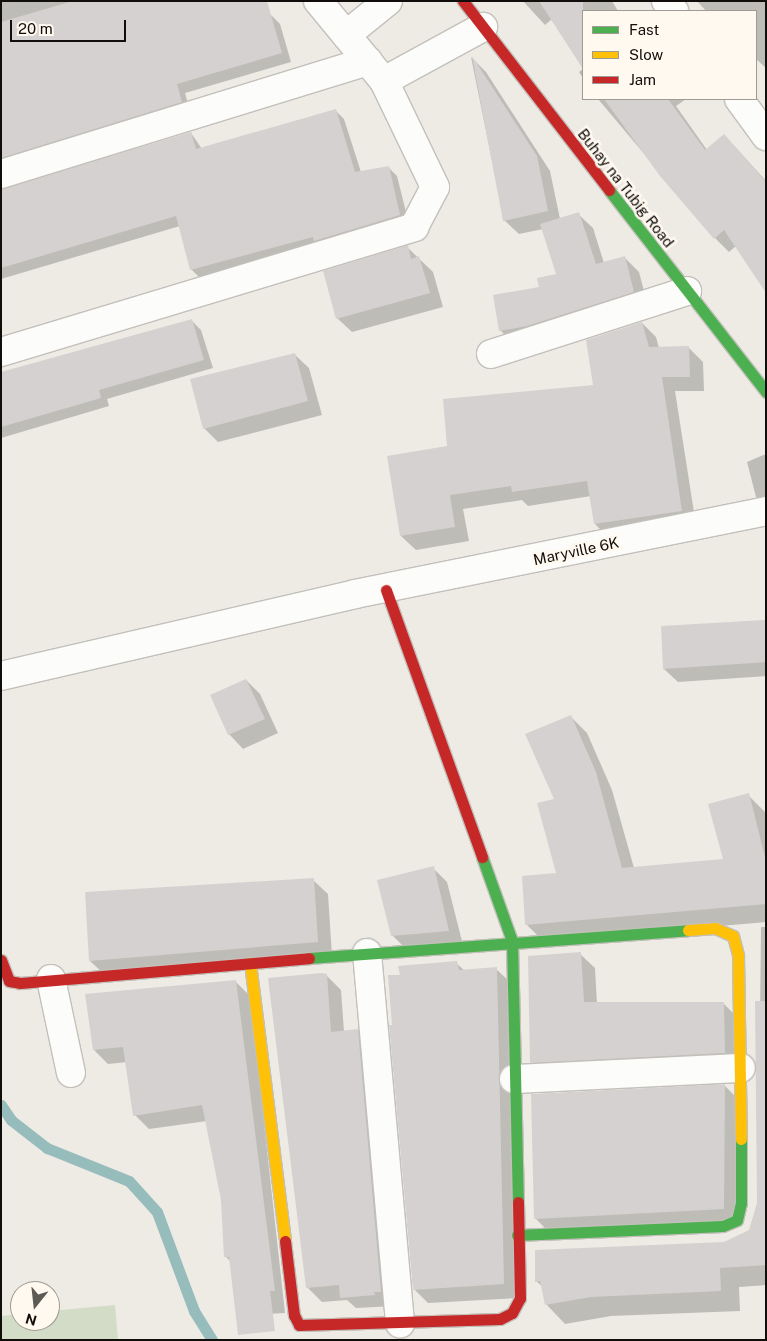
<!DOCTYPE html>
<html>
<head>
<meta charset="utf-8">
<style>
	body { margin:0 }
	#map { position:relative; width:767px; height:1341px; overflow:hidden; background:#eeebe5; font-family:"Public Sans",sans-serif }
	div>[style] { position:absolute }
	.green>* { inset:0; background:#d2dcc6 }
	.shadow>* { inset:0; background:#0003 }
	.stream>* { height:11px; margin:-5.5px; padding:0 5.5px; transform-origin:5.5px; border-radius:5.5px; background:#97bcbc }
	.building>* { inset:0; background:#d5d1d0 }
	.roads { filter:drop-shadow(1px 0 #c3c0bb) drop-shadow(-1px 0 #c3c0bb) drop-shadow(0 1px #c3c0bb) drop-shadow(0 -1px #c3c0bb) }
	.street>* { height:28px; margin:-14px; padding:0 14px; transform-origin:14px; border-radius:14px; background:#fcfcfb }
	.fast>* { height:11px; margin:-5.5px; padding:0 5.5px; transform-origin:5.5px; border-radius:5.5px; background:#4caf50 }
	.slow>* { height:11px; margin:-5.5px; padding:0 5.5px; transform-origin:5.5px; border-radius:5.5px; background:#ffc107 }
	.jam>* { height:11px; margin:-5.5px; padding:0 5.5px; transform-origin:5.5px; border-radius:5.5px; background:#c62828 }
	span { translate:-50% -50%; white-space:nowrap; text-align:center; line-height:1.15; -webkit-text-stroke:5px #fff9f0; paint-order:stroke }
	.street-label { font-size:15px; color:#100d0a }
	.frame { position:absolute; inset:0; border:2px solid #100d0a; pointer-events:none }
	.legend { position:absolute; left:582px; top:10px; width:175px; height:90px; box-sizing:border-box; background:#fff9f0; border:1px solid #9f9b94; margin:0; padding:6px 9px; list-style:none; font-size:15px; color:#100d0a }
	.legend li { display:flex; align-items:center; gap:10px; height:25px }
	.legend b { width:25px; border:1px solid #9f9b94 }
	.north { position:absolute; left:10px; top:1281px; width:50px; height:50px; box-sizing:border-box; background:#fff9f0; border:1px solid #9f9b94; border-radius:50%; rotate:196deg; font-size:14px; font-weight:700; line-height:20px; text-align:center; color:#100d0a }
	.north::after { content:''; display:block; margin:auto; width:18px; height:22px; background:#5e5b57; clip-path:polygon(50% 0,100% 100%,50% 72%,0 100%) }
	.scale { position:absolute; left:10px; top:20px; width:116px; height:22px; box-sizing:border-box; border:2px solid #100d0a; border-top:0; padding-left:6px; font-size:15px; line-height:18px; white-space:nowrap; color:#100d0a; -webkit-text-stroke:4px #fff9f0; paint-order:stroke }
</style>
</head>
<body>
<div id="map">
	<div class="green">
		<i style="clip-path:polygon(115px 1305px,118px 1340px,1px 1340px,1px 1316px,20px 1314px,20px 1321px,50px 1321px,50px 1311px)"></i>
	</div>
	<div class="shadow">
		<i style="clip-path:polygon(1px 1px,241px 1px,271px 15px,280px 24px,291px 62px,185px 93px,190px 111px,1px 172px)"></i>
		<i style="clip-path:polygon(523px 1px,612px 1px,618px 11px,583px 11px,583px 67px,552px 19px,545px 25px)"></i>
		<i style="clip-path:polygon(697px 1px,766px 1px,766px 68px,756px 59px,756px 11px,706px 11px)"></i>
		<i style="clip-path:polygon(471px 57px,486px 72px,550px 171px,560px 219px,578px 214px,593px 228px,604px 263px,625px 258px,639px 272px,648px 306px,515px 345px,501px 331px,494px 296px,541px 288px,558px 275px,543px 229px,519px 234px,504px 220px)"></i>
		<i style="clip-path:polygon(583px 69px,583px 78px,579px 72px)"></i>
		<i style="clip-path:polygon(598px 99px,686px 99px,676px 106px,707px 150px,724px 135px,738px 150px,766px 181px,766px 288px,736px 246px,729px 252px,715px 238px)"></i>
		<i style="clip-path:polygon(335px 110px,344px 119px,361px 172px,388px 167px,397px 176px,409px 224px,200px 278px,191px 269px,180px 226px,1px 279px,1px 189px,191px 133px,202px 149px)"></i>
		<i style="clip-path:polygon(407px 247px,433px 272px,443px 307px,352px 332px,337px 318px)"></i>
		<i style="clip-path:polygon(192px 321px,201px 330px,213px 368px,107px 399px,109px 406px,1px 438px,1px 374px)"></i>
		<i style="clip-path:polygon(642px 323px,656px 337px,659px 348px,689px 348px,703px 362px,704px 391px,675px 391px,696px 525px,609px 538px,595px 524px,591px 496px,528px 506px,522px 500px,463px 509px,469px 541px,416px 550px,401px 536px,449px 447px,595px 386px)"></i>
		<i style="clip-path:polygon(294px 354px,309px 368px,322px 415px,218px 442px,204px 428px)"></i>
		<i style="clip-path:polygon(766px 454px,766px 507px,756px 497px,747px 462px)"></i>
		<i style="clip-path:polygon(766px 621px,766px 676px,678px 682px,664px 669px,662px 628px)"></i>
		<i style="clip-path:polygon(246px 680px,260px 694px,278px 733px,243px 749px,229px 734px)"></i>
		<i style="clip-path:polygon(570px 716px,587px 733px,612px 790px,634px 868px,724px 860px,748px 795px,765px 812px,766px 922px,543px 941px,526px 924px,558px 875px,556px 799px)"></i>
		<i style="clip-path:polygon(433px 868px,447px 882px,463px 945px,406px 949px,392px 935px)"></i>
		<i style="clip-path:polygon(313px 880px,328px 894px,332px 956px,105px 975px,90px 961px)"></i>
		<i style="clip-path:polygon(761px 927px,766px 927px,766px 1285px,739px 1287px,740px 1311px,611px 1316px,565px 1324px,546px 1304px,543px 1287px,536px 1281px,724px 1243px,750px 1231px,758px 1203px)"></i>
		<i style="clip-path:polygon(580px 954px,595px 968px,597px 1004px,723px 1003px,737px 1017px,739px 1067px,546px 1076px,532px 1062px)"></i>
		<i style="clip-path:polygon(456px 963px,465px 971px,496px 969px,511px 983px,518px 1298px,428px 1303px,414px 1289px,393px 1026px,402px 976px)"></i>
		<i style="clip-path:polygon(326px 975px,341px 990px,344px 1032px,358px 1030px,372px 1045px,395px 1306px,356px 1308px,347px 1300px,322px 1302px,308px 1288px)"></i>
		<i style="clip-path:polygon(236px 982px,250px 996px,285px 1313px,250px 1315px,231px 1262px,225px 1256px,222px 1200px,207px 1121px,149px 1129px,135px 1115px,127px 1062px,108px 1064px,94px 1050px)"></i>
		<i style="clip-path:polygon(725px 1086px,739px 1100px,734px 1224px,549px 1232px,535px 1218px)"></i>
	</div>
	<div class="stream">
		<i style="left:1px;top:1105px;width:18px;rotate:56deg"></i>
		<i style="left:11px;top:1120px;width:46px;rotate:37.9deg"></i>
		<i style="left:47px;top:1148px;width:88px;rotate:21.9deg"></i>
		<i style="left:129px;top:1181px;width:42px;rotate:47.9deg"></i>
		<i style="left:157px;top:1212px;width:106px;rotate:69.5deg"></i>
		<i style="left:194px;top:1311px;width:34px;rotate:58deg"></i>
	</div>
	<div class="building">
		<i style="clip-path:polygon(73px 1px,267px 1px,282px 53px,177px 84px,182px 102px,1px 158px,1px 22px)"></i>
		<i style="clip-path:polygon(539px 1px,583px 1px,583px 69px)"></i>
		<i style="clip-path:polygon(472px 56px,537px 156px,548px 211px,503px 221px)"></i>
		<i style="clip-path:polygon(604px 99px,668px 99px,705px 150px,724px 134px,766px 182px,766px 293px,724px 230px,714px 239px,660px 176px)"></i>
		<i style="clip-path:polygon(336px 109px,355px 172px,389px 166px,400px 215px,314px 241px,313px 237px,190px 270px,176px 216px,1px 268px,1px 189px,191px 132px,196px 149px)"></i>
		<i style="clip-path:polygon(579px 212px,596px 264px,625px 256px,634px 292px,527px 326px,499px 331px,493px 295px,539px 287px,537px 278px,556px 274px,540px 224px)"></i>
		<i style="clip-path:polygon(408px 245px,411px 259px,419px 256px,430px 293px,336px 319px,323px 271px)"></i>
		<i style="clip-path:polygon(192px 319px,204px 360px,99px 390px,101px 398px,1px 427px,1px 372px)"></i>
		<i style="clip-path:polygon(642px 322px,649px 347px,689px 346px,690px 377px,662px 377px,682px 511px,594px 524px,587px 481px,512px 492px,511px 486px,450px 495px,455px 527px,400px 536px,387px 456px,447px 446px,443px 399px,593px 385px,586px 340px)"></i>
		<i style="clip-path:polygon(295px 353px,308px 401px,203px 429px,190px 379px)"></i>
		<i style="clip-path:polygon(766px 620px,766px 662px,663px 669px,661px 626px)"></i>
		<i style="clip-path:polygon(246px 679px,265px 719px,228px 735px,210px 695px)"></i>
		<i style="clip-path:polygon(571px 715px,596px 772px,622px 868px,723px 859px,708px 804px,749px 793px,766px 861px,766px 904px,525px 925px,522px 876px,556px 873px,537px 803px,554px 799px,525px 734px)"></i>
		<i style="clip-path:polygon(434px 866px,449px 931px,391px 936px,377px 880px)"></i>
		<i style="clip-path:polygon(314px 878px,318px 942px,89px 961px,85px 892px)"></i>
		<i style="clip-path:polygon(581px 952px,584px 1002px,724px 1002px,725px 1053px,530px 1063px,528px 956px)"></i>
		<i style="clip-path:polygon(457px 961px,459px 970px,497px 967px,504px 1284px,413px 1290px,389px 1025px,392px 1025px,388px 975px,400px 975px,398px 966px)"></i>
		<i style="clip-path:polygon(321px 973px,327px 974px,331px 1032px,358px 1029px,381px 1292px,374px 1292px,375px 1295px,340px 1298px,339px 1285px,306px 1288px,268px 978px)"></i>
		<i style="clip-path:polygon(236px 980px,275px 1291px,270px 1291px,275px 1331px,238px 1335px,229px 1257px,224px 1257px,221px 1200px,202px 1105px,133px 1116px,123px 1047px,93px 1050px,85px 994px)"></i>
		<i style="clip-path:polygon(755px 1001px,766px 1001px,766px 1265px,720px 1268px,721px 1291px,591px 1297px,545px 1305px,540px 1281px,535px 1282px,535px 1250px,724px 1242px,749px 1230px,757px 1203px)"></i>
		<i style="clip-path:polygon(725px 1084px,724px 1209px,534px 1219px,531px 1094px)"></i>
	</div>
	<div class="roads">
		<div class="street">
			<i style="left:666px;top:1px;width:13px;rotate:51deg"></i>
			<i style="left:346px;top:35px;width:54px;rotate:-39deg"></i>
			<i style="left:384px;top:81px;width:113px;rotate:-28.6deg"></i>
			<i style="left:739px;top:99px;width:46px;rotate:53.9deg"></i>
			<i style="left:1px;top:174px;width:384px;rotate:-17.1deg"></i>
			<i style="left:1px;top:352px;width:432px;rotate:-16.8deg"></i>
			<i style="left:414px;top:227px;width:45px;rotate:-62.3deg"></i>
			<i style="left:435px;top:187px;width:118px;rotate:-115.7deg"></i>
			<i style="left:384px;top:81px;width:104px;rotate:-129.5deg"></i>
			<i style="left:491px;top:354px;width:206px;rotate:-17.8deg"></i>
			<i style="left:1px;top:676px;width:363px;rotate:-13deg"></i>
			<i style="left:355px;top:594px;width:419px;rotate:-11.4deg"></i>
			<i style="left:367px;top:953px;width:372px;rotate:84.9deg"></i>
			<i style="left:51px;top:979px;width:96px;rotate:78deg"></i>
			<i style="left:514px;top:1079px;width:227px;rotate:-2.8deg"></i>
		</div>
		<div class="fast">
			<i style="left:609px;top:190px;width:256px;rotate:52.1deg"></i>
			<i style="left:482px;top:857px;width:89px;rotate:70.3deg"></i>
			<i style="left:512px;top:941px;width:261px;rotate:88.7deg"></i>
			<i style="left:309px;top:958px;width:380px;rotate:-4.2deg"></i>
			<i style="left:517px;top:1235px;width:206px;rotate:-2.5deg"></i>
			<i style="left:723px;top:1226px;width:15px;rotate:-23deg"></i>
			<i style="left:737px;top:1220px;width:17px;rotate:-77deg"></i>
			<i style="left:741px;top:1203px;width:64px;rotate:-90deg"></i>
		</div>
		<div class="slow">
			<i style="left:688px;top:930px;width:27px;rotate:-4deg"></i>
			<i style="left:715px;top:928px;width:20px;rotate:24deg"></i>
			<i style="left:733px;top:936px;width:20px;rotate:75deg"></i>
			<i style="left:738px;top:955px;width:184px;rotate:89.1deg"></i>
			<i style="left:250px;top:963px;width:280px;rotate:82.8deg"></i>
		</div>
		<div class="jam">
			<i style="left:463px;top:1px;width:239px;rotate:52.3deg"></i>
			<i style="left:386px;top:590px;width:284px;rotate:70.2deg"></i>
			<i style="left:1px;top:960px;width:22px;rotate:69deg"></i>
			<i style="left:9px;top:981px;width:11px;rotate:10deg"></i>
			<i style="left:20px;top:983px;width:290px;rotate:-4.9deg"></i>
			<i style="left:285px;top:1241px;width:75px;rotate:83.1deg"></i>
			<i style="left:294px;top:1315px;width:11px;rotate:63deg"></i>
			<i style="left:299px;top:1325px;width:201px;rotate:-1.7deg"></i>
			<i style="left:500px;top:1319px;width:13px;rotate:-27deg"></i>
			<i style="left:512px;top:1313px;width:17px;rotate:-62deg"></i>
			<i style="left:520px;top:1298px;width:96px;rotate:-91.2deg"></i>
		</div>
	</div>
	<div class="street-label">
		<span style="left:626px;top:188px;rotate:52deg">Buhay na Tubig Road</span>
		<span style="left:576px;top:551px;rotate:-12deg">Maryville 6K</span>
	</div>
	<div class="frame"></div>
	<ul class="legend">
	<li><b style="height:6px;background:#4caf50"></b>Fast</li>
	<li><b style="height:6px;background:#ffc107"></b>Slow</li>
	<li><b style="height:6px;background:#c62828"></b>Jam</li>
	</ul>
	<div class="north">N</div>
	<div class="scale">20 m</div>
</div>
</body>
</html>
